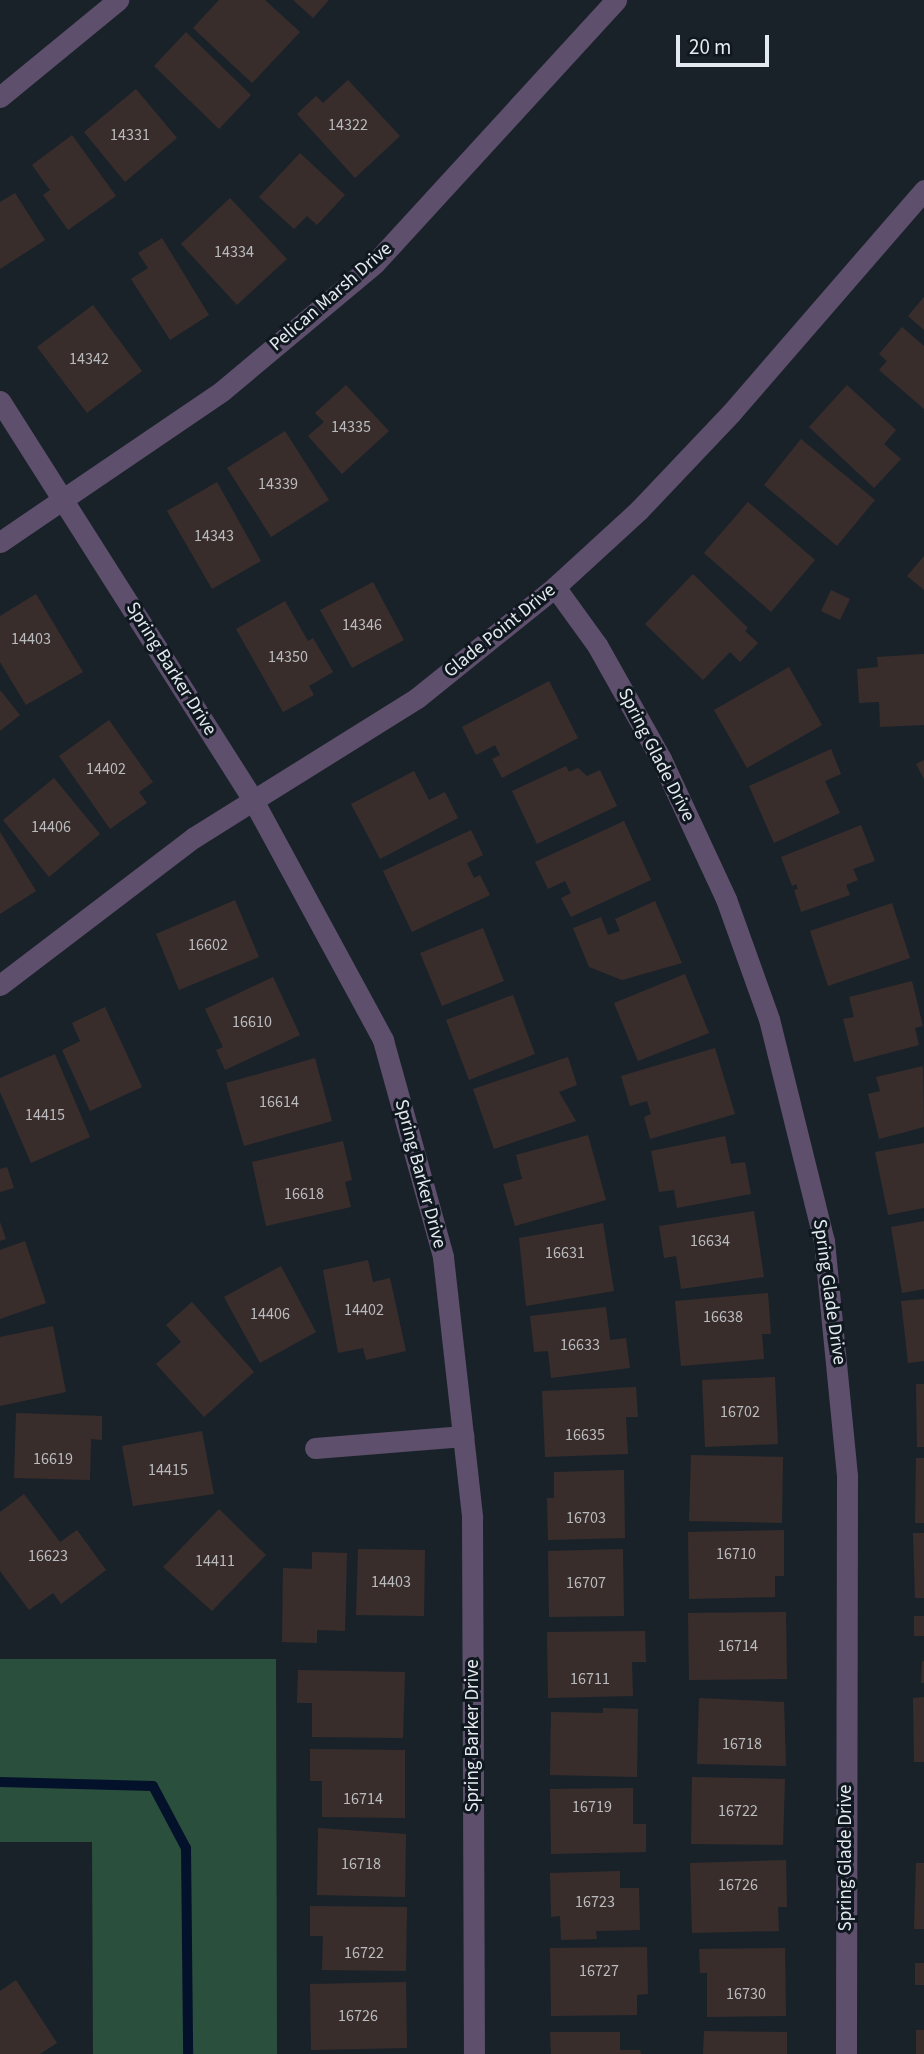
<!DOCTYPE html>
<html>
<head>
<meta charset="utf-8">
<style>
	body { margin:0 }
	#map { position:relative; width:924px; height:2054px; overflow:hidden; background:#1a2229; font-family:"Source Sans 3",sans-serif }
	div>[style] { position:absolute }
	.green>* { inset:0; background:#2b4f3d }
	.stream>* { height:10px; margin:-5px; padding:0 5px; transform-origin:5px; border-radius:5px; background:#04112a }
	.building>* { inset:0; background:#392d2c }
	.minor>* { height:21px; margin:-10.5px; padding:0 10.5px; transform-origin:10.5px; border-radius:10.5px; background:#5e4f6d }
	span { translate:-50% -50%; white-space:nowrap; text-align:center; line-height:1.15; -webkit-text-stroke:6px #10181f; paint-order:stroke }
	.number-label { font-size:16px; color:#b9bbbe }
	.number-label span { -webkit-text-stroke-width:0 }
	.street-label { font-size:19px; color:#e4eaef }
	.scale { position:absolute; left:676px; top:35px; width:93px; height:32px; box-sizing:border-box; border:4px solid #e4eaef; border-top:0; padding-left:9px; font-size:21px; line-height:24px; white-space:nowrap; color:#e4eaef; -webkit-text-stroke:5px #10181f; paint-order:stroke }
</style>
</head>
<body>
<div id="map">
	<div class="green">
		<i style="clip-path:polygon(0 1659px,276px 1659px,277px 2054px,93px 2054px,92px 1842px,0 1842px)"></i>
	</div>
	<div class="stream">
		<i style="left:0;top:1782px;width:153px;rotate:1.5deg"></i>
		<i style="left:153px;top:1786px;width:70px;rotate:62deg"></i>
		<i style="left:186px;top:1848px;width:206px;rotate:89.4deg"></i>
	</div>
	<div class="building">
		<i style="clip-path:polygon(219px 0,265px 0,300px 32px,252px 83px,193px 28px)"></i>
		<i style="clip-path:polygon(293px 0,329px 0,313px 18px)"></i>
		<i style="clip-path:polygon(186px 32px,251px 95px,219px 129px,154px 66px)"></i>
		<i style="clip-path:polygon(348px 80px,400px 136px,355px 178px,297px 114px,316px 96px,323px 103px)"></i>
		<i style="clip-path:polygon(136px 89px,177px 138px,125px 182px,84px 132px)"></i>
		<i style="clip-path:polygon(72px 135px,116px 196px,68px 230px,43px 195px,50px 190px,32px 165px)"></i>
		<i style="clip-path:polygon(300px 153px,345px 195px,317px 225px,307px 216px,294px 229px,259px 197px)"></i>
		<i style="clip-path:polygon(15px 193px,45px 240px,0 269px,0 202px)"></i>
		<i style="clip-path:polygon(230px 198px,287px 259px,237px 305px,181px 244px)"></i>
		<i style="clip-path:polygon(162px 238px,209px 315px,170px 340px,131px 279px,148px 268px,138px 253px)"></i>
		<i style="clip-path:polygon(924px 297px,924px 330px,908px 316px)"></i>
		<i style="clip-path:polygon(93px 305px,142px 371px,87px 413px,37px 347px)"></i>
		<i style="clip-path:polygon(902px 327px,924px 346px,924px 409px,879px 370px,887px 361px,879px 354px)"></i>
		<i style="clip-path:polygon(346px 385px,389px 431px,342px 474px,308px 436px,324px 422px,315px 413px)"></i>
		<i style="clip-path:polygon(847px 385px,896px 430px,884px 444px,901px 459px,874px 488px,809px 427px)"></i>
		<i style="clip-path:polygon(285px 431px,329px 500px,271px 537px,227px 468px)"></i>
		<i style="clip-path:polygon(801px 439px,875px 500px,837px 546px,764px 485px)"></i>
		<i style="clip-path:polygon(217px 482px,261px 561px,212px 589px,167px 511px)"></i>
		<i style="clip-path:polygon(748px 502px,815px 560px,771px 612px,704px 553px)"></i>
		<i style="clip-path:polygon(924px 556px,924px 590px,907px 576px)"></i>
		<i style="clip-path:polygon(693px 574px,748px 628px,745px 631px,758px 643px,740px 662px,730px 652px,703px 680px,645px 624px)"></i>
		<i style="clip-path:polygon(373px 582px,404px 640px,352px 668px,320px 610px)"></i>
		<i style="clip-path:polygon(831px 590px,850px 599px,840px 620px,821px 611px)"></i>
		<i style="clip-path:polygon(36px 594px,83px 672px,26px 705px,0 662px,0 616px)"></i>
		<i style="clip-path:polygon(285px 601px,308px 641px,313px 638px,333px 672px,309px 686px,314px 695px,283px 712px,236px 629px)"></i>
		<i style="clip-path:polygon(924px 654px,924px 725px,880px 727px,879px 702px,859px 703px,857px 669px,878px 667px,877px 657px)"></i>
		<i style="clip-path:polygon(789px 667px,822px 725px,747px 768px,714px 710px)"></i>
		<i style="clip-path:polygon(549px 681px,578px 738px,502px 778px,492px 759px,500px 755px,495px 745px,476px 755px,462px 727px)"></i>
		<i style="clip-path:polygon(0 690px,20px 715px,0 731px)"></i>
		<i style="clip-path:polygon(109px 720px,153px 782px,139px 792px,147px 803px,110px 829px,59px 756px)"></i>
		<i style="clip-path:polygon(831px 749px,841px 774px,825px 781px,840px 813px,774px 843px,749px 786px)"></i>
		<i style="clip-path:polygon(924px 760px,924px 779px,916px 764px)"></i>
		<i style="clip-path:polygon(566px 766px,569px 772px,578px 768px,587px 776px,600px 770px,617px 806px,537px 844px,512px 791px)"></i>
		<i style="clip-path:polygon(414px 771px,429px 800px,445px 792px,458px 818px,380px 859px,351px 804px)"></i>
		<i style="clip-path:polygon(54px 778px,100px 834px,49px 877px,3px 820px)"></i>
		<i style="clip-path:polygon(624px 821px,651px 880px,571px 917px,561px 898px,571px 893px,565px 881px,548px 889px,535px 862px)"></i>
		<i style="clip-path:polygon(861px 825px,875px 861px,853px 869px,858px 880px,846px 885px,850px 895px,801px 912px,794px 890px,798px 889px,796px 884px,792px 886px,781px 857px)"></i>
		<i style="clip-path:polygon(471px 830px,483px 855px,467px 863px,474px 878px,480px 875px,490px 895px,412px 932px,383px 871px)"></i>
		<i style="clip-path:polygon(0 832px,36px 891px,0 914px)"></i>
		<i style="clip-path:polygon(235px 900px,259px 957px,179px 990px,156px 934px)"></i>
		<i style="clip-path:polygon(655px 901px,682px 963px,622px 980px,589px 967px,573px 928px,601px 917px,608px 935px,620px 931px,615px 919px)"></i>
		<i style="clip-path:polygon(892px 903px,910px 958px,828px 986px,810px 931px)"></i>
		<i style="clip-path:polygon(483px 928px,504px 981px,442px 1006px,420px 953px)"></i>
		<i style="clip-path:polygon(685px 974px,709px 1033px,638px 1061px,614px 1003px)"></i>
		<i style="clip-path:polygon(273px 977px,300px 1035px,225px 1070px,216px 1050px,223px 1047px,205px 1009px)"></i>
		<i style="clip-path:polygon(912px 981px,923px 1026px,915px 1028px,919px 1045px,854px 1062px,843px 1019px,854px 1017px,849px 997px)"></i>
		<i style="clip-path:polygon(513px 995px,535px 1054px,469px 1080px,446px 1020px)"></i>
		<i style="clip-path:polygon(105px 1007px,142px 1087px,90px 1111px,62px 1050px,80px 1041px,72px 1023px)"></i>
		<i style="clip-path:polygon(715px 1048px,735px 1114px,650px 1139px,644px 1117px,651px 1114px,647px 1101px,630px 1106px,621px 1076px)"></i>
		<i style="clip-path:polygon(55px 1054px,90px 1137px,31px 1163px,0 1092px,0 1078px)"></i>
		<i style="clip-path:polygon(568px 1057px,577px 1085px,559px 1092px,576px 1121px,494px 1149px,473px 1089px)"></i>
		<i style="clip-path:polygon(315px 1058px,332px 1121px,244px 1146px,226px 1083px)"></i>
		<i style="clip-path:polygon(923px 1066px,924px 1127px,879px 1139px,868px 1094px,880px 1091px,876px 1077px)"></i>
		<i style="clip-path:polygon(588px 1135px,606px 1200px,515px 1226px,503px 1184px,522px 1179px,516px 1155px)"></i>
		<i style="clip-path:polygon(725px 1136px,731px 1164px,745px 1162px,751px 1194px,677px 1208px,674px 1190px,659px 1192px,651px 1151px)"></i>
		<i style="clip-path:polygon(343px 1141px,352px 1180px,345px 1182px,351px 1207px,266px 1226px,252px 1162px)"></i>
		<i style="clip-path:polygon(924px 1143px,924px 1208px,888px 1215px,875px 1152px)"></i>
		<i style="clip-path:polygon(7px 1167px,14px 1188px,0 1192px,0 1169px)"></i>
		<i style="clip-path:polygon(754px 1211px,764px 1277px,681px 1289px,676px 1256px,664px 1258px,659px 1226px)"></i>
		<i style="clip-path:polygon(924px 1221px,924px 1289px,902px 1293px,891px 1227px)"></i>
		<i style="clip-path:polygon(0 1222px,6px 1239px,0 1241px)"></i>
		<i style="clip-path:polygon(603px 1223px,614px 1291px,526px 1306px,519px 1238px)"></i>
		<i style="clip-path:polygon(25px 1241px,46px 1303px,0 1319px,0 1250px)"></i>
		<i style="clip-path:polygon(368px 1260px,373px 1282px,390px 1278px,406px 1351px,366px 1360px,363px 1348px,338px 1353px,323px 1270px)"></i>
		<i style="clip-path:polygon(281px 1266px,316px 1332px,260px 1363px,224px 1297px)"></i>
		<i style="clip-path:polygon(768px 1293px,771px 1334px,762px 1334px,764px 1359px,681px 1366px,675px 1301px)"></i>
		<i style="clip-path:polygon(924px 1299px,924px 1361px,908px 1363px,901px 1301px)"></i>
		<i style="clip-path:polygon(192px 1302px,254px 1372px,204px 1417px,156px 1364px,181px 1342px,166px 1325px)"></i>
		<i style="clip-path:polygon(606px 1307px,610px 1340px,626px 1338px,630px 1368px,551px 1378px,548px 1351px,534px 1352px,530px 1316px)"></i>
		<i style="clip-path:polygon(53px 1326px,66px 1392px,0 1406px,0 1337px)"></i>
		<i style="clip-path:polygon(775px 1377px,778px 1444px,705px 1447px,702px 1380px)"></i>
		<i style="clip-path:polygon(916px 1384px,924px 1384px,924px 1447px,917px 1447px)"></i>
		<i style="clip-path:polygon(636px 1387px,638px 1417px,626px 1417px,628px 1454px,545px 1457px,542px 1391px)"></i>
		<i style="clip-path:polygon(16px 1413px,102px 1416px,102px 1440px,91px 1439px,90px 1480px,14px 1478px)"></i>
		<i style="clip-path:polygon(202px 1431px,214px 1494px,133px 1506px,122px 1446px)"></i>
		<i style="clip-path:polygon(691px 1455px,783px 1457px,782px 1523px,689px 1521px)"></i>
		<i style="clip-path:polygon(916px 1458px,924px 1458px,924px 1523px,915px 1523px)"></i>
		<i style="clip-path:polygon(624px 1470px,625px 1538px,548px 1540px,547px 1498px,554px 1498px,554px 1472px)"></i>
		<i style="clip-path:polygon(24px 1494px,60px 1542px,77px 1530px,106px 1570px,61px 1604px,53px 1593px,29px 1610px,0 1571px,0 1512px)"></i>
		<i style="clip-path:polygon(219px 1509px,266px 1555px,212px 1611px,163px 1567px)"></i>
		<i style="clip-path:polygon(784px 1530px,784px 1576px,775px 1576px,775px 1597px,689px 1599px,688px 1532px)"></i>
		<i style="clip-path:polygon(913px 1533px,924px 1533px,924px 1598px,915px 1598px)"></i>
		<i style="clip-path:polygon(358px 1549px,425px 1550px,424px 1616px,356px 1615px)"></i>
		<i style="clip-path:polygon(623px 1549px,624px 1616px,549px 1617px,548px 1551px)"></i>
		<i style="clip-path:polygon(312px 1552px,347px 1553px,345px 1631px,317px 1630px,317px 1643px,282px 1642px,283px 1568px,312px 1569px)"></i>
		<i style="clip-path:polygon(786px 1612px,787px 1679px,689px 1680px,688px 1613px)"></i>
		<i style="clip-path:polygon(914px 1616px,924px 1616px,924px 1636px,914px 1636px)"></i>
		<i style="clip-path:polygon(645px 1631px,646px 1662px,632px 1662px,633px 1696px,548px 1698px,547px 1632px)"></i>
		<i style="clip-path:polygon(922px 1661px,924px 1661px,924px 1683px,921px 1683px)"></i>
		<i style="clip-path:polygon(298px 1670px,405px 1672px,403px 1738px,312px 1737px,312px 1703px,297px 1703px)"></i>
		<i style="clip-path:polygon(924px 1697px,924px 1762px,914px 1762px,913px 1698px)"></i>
		<i style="clip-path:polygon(699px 1698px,784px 1702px,786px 1766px,697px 1764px)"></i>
		<i style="clip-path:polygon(603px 1708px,638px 1709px,637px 1777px,550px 1775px,551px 1712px,603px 1713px)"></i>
		<i style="clip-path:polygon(310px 1749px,405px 1750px,405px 1818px,322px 1817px,322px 1781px,310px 1781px)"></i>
		<i style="clip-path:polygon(692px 1777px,785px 1779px,783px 1845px,691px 1844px)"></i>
		<i style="clip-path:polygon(633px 1788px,633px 1824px,646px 1824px,646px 1852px,551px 1854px,550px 1789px)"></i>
		<i style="clip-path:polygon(318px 1828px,406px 1834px,405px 1897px,317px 1895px)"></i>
		<i style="clip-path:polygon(786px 1860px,787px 1907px,778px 1907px,779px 1931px,692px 1933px,690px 1863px)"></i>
		<i style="clip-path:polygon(916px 1863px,924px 1863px,924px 1929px,914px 1929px)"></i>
		<i style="clip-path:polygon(620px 1871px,620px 1888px,639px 1888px,640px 1930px,596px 1931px,597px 1939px,561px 1940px,560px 1916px,551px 1917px,550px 1873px)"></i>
		<i style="clip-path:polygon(310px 1906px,407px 1907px,406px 1971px,322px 1970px,323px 1936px,310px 1936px)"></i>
		<i style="clip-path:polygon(647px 1947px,648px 1994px,637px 1995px,637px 2015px,551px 2016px,550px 1948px)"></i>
		<i style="clip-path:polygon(785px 1948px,786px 2016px,707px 2017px,707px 1973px,700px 1973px,699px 1949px)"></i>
		<i style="clip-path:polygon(915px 1963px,924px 1963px,924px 1985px,915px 1985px)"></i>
		<i style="clip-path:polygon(16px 1980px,57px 2043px,40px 2054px,0 2054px,0 1991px)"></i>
		<i style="clip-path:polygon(406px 1982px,407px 2048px,311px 2050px,310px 1984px)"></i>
		<i style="clip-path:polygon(916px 2030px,924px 2030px,924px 2054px,916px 2054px)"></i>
		<i style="clip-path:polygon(704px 2031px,787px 2032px,787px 2054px,703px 2054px)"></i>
		<i style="clip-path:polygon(550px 2032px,620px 2032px,620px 2050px,640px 2050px,641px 2054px,551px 2054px)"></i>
	</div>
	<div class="minor">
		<i style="left:0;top:97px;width:153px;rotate:-39.4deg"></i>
		<i style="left:0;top:401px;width:475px;rotate:57.6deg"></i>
		<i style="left:254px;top:802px;width:271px;rotate:61.5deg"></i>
		<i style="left:383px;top:1040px;width:225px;rotate:74.5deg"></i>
		<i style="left:443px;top:1257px;width:262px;rotate:83.6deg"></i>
		<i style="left:472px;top:1517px;width:537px;rotate:89.79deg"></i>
		<i style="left:0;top:542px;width:268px;rotate:-34.2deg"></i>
		<i style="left:222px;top:391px;width:199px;rotate:-39.9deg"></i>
		<i style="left:375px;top:263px;width:357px;rotate:-47.5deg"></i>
		<i style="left:555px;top:587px;width:72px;rotate:54.1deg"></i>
		<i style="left:597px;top:645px;width:131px;rotate:60.7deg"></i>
		<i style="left:661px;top:759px;width:154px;rotate:65.1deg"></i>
		<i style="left:726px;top:899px;width:127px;rotate:70.3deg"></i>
		<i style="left:769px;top:1019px;width:229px;rotate:76.1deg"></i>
		<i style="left:824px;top:1241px;width:235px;rotate:84.4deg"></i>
		<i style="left:847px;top:1475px;width:579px;rotate:90.1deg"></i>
		<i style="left:0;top:985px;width:243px;rotate:-37.3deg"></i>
		<i style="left:193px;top:838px;width:264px;rotate:-32deg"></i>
		<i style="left:417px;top:698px;width:177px;rotate:-38.8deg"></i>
		<i style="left:555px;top:587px;width:114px;rotate:-42.5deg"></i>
		<i style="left:639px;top:510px;width:134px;rotate:-46.5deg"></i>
		<i style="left:731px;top:413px;width:295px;rotate:-49.1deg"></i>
		<i style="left:315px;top:1448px;width:149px;rotate:-4.6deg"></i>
	</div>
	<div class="number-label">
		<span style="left:348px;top:125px">14322</span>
		<span style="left:130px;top:135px">14331</span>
		<span style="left:234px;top:252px">14334</span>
		<span style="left:89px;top:359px">14342</span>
		<span style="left:351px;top:427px">14335</span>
		<span style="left:278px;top:484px">14339</span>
		<span style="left:214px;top:536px">14343</span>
		<span style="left:362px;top:625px">14346</span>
		<span style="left:31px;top:639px">14403</span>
		<span style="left:288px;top:657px">14350</span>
		<span style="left:106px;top:769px">14402</span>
		<span style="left:51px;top:827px">14406</span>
		<span style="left:208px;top:945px">16602</span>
		<span style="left:252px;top:1022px">16610</span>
		<span style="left:279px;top:1102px">16614</span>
		<span style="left:45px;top:1115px">14415</span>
		<span style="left:304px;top:1194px">16618</span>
		<span style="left:710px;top:1241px">16634</span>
		<span style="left:565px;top:1253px">16631</span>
		<span style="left:364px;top:1310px">14402</span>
		<span style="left:270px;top:1314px">14406</span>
		<span style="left:723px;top:1317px">16638</span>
		<span style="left:580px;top:1345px">16633</span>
		<span style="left:740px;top:1412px">16702</span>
		<span style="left:585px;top:1435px">16635</span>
		<span style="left:53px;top:1459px">16619</span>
		<span style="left:168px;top:1470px">14415</span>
		<span style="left:586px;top:1518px">16703</span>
		<span style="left:736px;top:1554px">16710</span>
		<span style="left:48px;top:1556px">16623</span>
		<span style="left:215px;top:1561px">14411</span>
		<span style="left:391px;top:1582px">14403</span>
		<span style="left:586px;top:1583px">16707</span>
		<span style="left:738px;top:1646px">16714</span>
		<span style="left:590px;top:1679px">16711</span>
		<span style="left:742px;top:1744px">16718</span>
		<span style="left:363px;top:1799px">16714</span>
		<span style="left:592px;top:1807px">16719</span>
		<span style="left:738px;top:1811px">16722</span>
		<span style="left:361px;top:1864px">16718</span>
		<span style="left:738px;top:1885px">16726</span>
		<span style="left:595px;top:1902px">16723</span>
		<span style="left:364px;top:1953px">16722</span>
		<span style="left:599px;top:1971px">16727</span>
		<span style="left:746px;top:1994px">16730</span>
		<span style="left:358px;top:2016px">16726</span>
	</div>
	<div class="street-label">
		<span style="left:331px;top:297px;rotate:-41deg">Pelican Marsh Drive</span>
		<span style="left:500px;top:631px;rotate:-39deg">Glade Point Drive</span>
		<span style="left:171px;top:669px;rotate:58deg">Spring Barker Drive</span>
		<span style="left:656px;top:755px;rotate:63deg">Spring Glade Drive</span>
		<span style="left:420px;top:1174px;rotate:75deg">Spring Barker Drive</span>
		<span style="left:829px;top:1292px;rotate:82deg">Spring Glade Drive</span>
		<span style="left:473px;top:1736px;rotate:-90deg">Spring Barker Drive</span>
		<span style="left:846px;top:1858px;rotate:-90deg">Spring Glade Drive</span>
	</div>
	<div class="scale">20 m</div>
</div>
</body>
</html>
